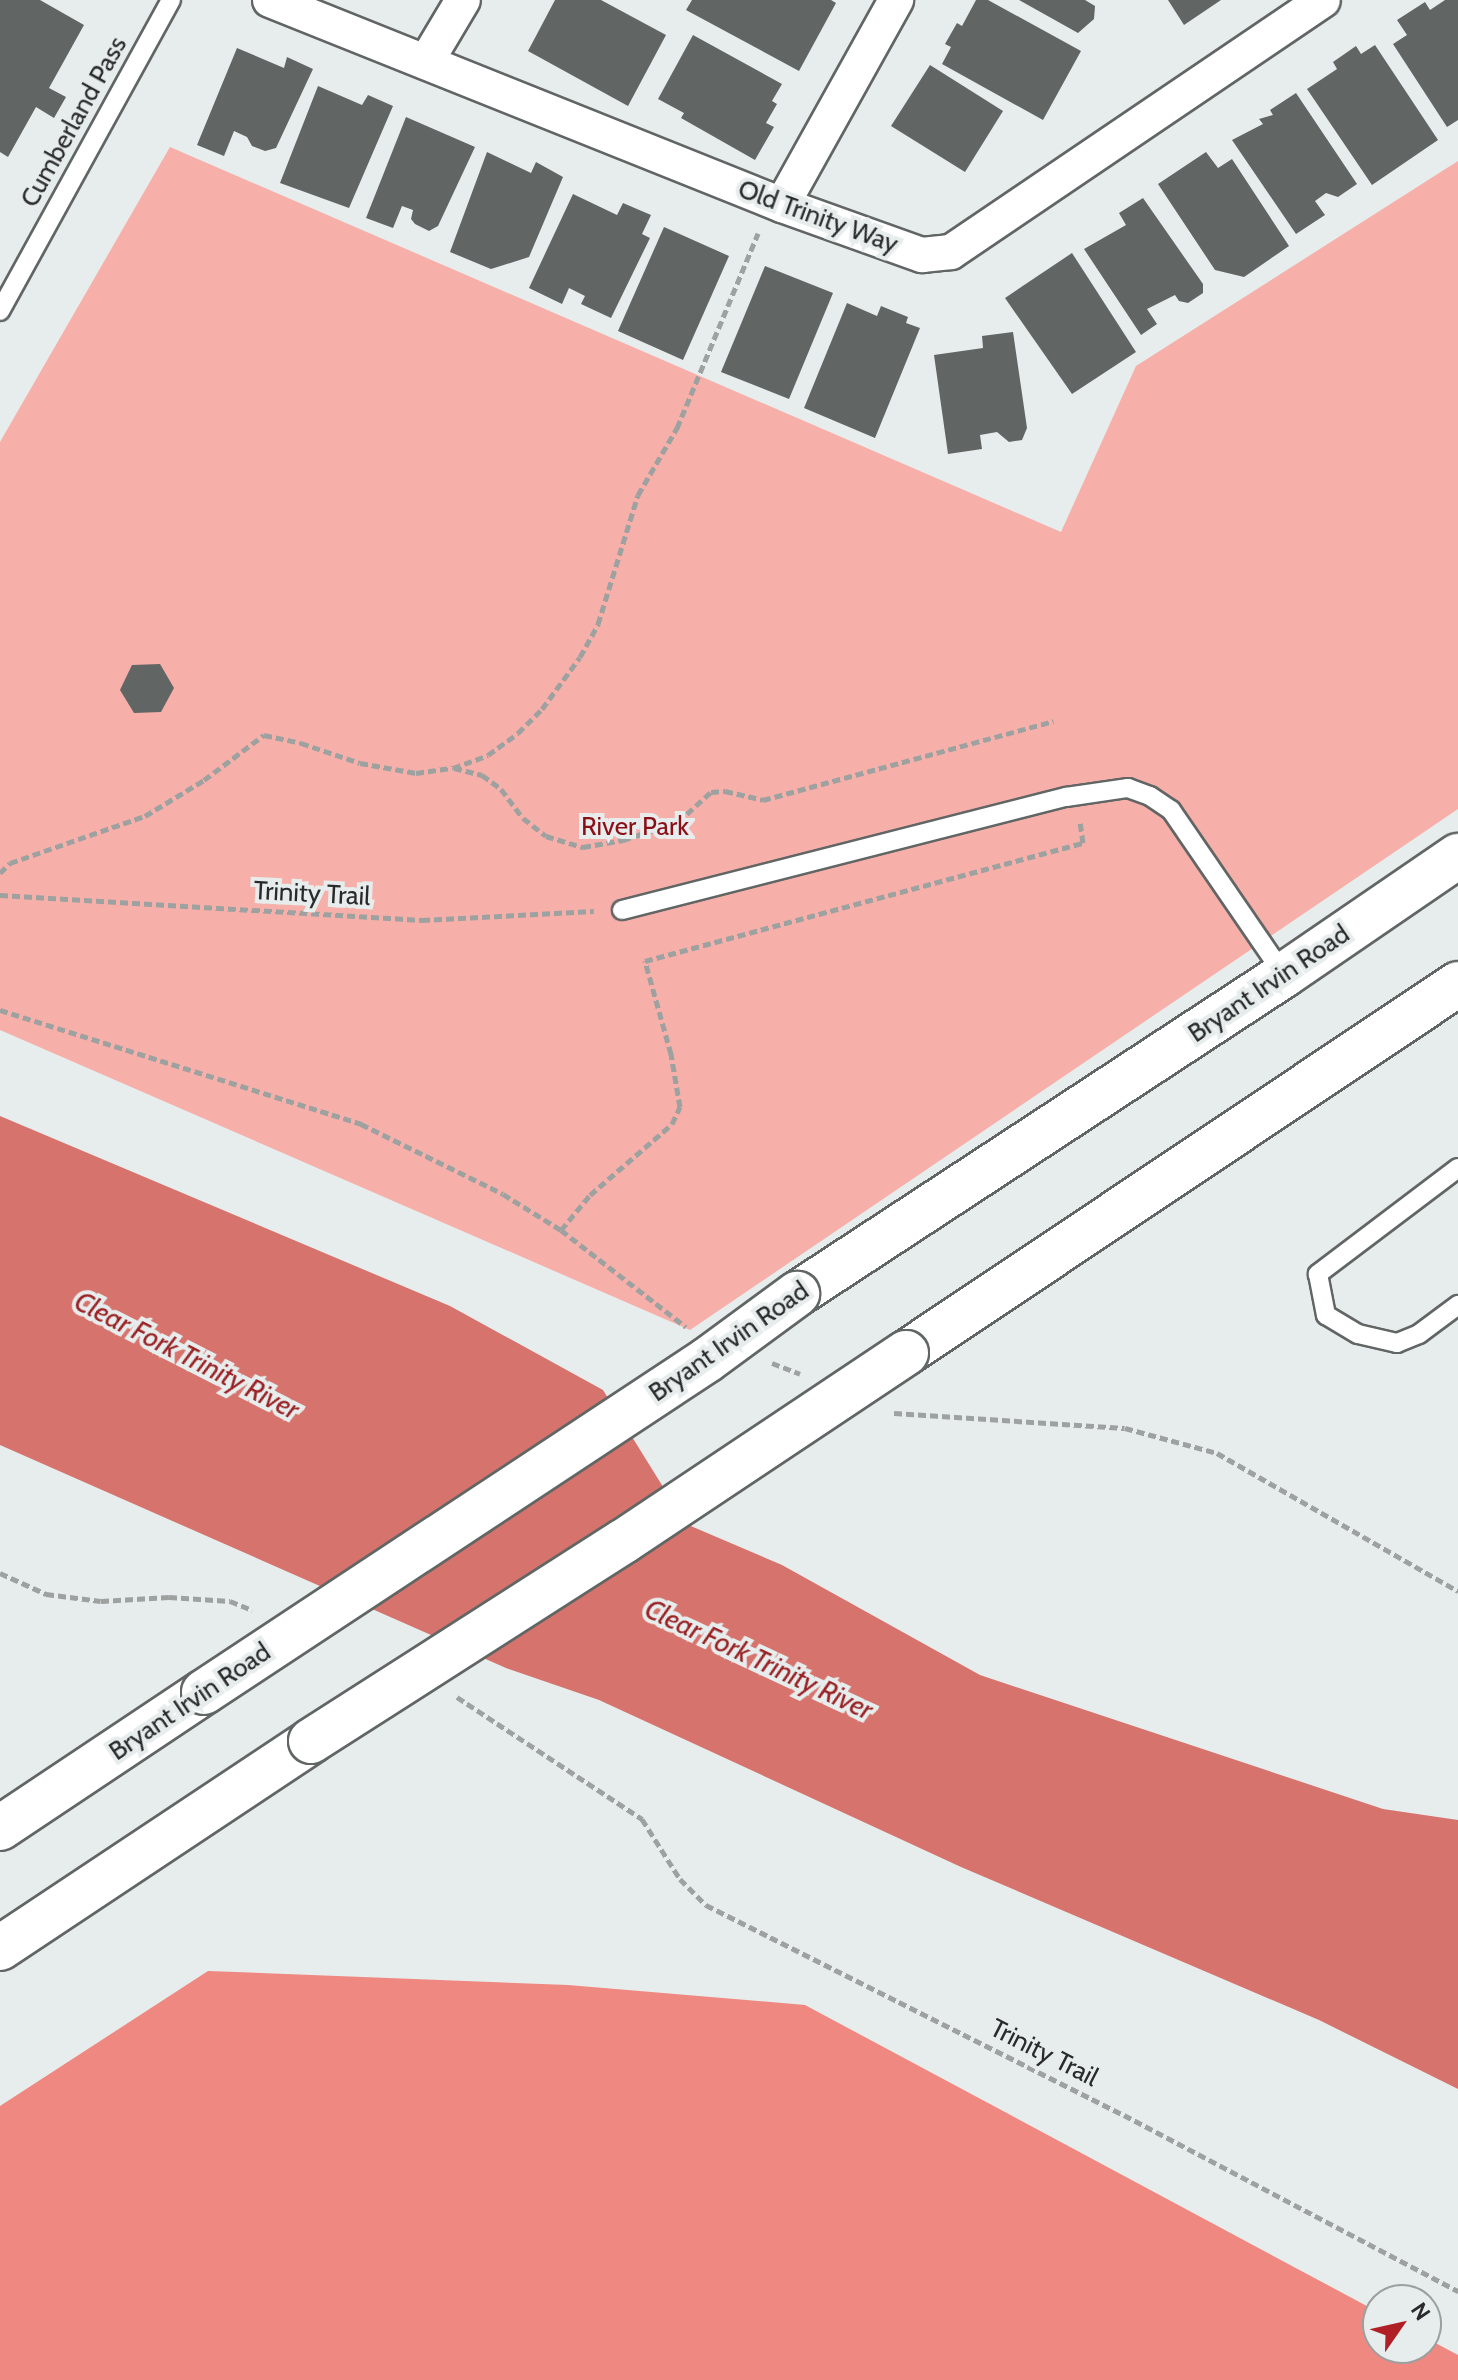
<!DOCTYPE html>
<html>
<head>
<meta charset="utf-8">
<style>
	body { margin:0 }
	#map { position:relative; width:1458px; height:2380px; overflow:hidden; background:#e7ecec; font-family:Cabin,sans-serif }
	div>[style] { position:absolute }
	.green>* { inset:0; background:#f7afa9 }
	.forest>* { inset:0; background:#ef8881 }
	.water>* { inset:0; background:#d6736c }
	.building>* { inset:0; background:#616665 }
	.path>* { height:5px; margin-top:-2.5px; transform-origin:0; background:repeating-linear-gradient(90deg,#9da1a0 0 8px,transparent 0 12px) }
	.roads { filter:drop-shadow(2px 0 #616665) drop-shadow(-2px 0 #616665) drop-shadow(0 2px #616665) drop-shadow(0 -2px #616665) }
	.lane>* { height:18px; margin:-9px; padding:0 9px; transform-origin:9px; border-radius:9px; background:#fff }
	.street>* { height:34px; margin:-17px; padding:0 17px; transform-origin:17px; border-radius:17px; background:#fff }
	.secondary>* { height:44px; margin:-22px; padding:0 22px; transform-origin:22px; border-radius:22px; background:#fff }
	.bridges { filter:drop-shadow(2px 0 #616665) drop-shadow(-2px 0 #616665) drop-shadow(0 2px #616665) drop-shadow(0 -2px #616665) }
	.secondary-bridge>* { height:44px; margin:-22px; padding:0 22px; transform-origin:22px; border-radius:22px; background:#fff }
	span { translate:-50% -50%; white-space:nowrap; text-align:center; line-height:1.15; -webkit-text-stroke:8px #e7ecec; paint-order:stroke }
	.street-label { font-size:26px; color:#292b2a }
	.park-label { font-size:26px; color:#8c0f18 }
	.water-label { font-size:28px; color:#992023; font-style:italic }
	.north { position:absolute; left:1362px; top:2284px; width:80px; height:80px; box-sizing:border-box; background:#e7ecec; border:2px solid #9b9f9e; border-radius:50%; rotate:56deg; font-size:22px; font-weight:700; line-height:32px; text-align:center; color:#292b2a }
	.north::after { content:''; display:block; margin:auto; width:28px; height:36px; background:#b11f26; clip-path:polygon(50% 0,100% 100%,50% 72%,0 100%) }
</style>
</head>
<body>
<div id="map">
	<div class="green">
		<i style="clip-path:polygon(170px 147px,1061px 532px,1136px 366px,1458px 161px,1458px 809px,690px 1330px,0 1030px,0 442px)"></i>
	</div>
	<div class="forest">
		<i style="clip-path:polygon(208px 1971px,568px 1985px,805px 2005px,1378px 2312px,1378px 2348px,1426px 2348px,1426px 2338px,1458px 2355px,1458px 2380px,0 2380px,0 2106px)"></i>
	</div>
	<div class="water">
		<i style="clip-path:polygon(0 1116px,450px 1306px,603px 1390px,686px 1524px,782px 1565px,980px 1675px,1383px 1809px,1458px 1820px,1458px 2089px,1319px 2020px,961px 1867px,599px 1700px,506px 1668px,0 1445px)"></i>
	</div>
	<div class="building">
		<i style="clip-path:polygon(0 0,40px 0,84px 25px,49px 88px,66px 97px,54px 118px,36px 107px,8px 157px,0 152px)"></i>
		<i style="clip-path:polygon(555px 0,601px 0,666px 35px,628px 106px,528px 51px)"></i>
		<i style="clip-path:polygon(692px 0,831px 0,836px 3px,799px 71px,686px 10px)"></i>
		<i style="clip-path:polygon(976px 0,988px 0,1081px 51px,1043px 120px,942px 64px,951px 47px,945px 44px,957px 23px,962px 26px)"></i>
		<i style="clip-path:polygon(1019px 0,1085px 0,1095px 6px,1094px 19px,1078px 33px)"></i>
		<i style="clip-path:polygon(1168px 0,1221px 0,1184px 25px)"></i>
		<i style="clip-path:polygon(1445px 0,1458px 0,1458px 120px,1447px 127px,1393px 44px,1407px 35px,1397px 20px,1425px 2px,1430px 10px)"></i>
		<i style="clip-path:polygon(693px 35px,782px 84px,772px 101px,777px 104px,766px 123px,774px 127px,755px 160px,681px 118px,684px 113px,658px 99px)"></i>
		<i style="clip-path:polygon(1375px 45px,1438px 140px,1372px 185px,1307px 89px,1337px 69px,1333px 62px,1356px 46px,1361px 54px)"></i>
		<i style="clip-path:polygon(237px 48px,284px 68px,287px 57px,313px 69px,276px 148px,265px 151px,252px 146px,247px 137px,234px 131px,224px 156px,197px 145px)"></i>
		<i style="clip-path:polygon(930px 65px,1003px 111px,965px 172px,891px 126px)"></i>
		<i style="clip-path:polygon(318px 86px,362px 105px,368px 95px,393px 106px,349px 208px,280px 183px)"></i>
		<i style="clip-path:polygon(1296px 93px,1357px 184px,1338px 197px,1326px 193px,1315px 201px,1325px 215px,1296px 234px,1232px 140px,1263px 124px,1259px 119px,1273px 115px,1270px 110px)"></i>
		<i style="clip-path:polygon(406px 117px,475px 147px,438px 226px,429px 231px,415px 224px,411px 219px,413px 210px,402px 206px,393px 228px,366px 218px)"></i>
		<i style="clip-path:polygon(487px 152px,531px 173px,536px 162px,563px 177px,529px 257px,491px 269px,450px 252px)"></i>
		<i style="clip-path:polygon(1206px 152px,1218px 168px,1232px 159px,1289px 246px,1244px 277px,1215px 270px,1158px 184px)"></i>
		<i style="clip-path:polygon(573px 194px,617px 215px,623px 203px,651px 215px,642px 234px,650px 238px,611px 318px,581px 304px,585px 296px,569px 288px,562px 304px,529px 288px)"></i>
		<i style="clip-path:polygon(1143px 198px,1203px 284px,1203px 293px,1188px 303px,1179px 301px,1175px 295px,1147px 309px,1157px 324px,1141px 335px,1084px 249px,1126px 225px,1119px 213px)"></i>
		<i style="clip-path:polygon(664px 227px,729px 256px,683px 360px,618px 331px)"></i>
		<i style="clip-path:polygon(1072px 253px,1136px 352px,1072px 394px,1005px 298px)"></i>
		<i style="clip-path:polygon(765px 266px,833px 293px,789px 399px,721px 372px)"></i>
		<i style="clip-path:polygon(847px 303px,877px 316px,881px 306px,908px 317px,906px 323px,920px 328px,875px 438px,804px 408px)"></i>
		<i style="clip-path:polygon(1013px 332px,1027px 428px,1022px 440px,1009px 442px,997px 432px,980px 435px,982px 449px,948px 454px,934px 355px,983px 348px,982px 336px)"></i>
		<i style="clip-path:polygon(160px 664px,174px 688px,161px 712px,134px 713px,120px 690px,132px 665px)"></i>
	</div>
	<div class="path">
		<i style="left:454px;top:768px;width:29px;rotate:14deg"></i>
		<i style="left:482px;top:775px;width:24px;rotate:36deg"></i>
		<i style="left:501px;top:789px;width:36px;rotate:53deg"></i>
		<i style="left:523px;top:818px;width:29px;rotate:38deg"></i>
		<i style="left:546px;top:836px;width:39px;rotate:17deg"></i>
		<i style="left:583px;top:847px;width:41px;rotate:-9.9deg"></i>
		<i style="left:623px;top:840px;width:58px;rotate:-18.1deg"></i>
		<i style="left:678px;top:822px;width:45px;rotate:-42.3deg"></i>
		<i style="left:711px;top:792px;width:14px;rotate:-4deg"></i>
		<i style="left:725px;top:791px;width:39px;rotate:13deg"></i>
		<i style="left:763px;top:800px;width:301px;rotate:-15.2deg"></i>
		<i style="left:0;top:873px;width:14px;rotate:-45deg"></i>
		<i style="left:10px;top:863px;width:143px;rotate:-19.2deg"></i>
		<i style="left:145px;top:816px;width:69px;rotate:-31.4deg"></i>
		<i style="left:204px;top:780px;width:75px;rotate:-36.9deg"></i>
		<i style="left:264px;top:735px;width:38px;rotate:12deg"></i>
		<i style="left:301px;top:743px;width:62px;rotate:18.7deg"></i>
		<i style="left:360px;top:763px;width:57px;rotate:10.1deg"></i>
		<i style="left:416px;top:773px;width:37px;rotate:-8deg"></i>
		<i style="left:453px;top:768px;width:37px;rotate:-20deg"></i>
		<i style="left:488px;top:755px;width:37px;rotate:-36deg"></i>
		<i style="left:518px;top:733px;width:34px;rotate:-45deg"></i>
		<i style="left:542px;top:709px;width:64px;rotate:-53.8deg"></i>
		<i style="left:580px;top:657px;width:38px;rotate:-61deg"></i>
		<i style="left:598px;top:624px;width:135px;rotate:-72.8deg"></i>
		<i style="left:638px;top:495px;width:78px;rotate:-59.8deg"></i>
		<i style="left:677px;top:428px;width:211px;rotate:-67.4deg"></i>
		<i style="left:0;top:895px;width:423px;rotate:3.4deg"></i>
		<i style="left:422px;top:920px;width:172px;rotate:-3deg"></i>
		<i style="left:0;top:1010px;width:379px;rotate:17.5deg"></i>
		<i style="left:361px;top:1124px;width:158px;rotate:26.2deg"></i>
		<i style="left:503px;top:1194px;width:68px;rotate:31.8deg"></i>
		<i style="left:561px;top:1230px;width:158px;rotate:37.8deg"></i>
		<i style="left:561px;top:1230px;width:45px;rotate:-50.4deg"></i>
		<i style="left:590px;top:1195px;width:108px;rotate:-40.9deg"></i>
		<i style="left:672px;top:1124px;width:19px;rotate:-65deg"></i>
		<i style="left:680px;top:1107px;width:54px;rotate:-99.6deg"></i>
		<i style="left:671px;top:1054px;width:97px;rotate:-105.6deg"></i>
		<i style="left:645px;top:961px;width:454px;rotate:-15.1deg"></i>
		<i style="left:1083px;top:843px;width:21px;rotate:-98deg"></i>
		<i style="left:772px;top:1363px;width:30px;rotate:21deg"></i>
		<i style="left:894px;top:1413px;width:231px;rotate:3.7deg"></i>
		<i style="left:1125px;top:1428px;width:95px;rotate:15.2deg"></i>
		<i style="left:1217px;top:1453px;width:278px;rotate:29.8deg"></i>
		<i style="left:0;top:1573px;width:51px;rotate:24.5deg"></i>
		<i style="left:46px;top:1594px;width:55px;rotate:7.3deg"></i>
		<i style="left:101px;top:1601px;width:68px;rotate:-3.4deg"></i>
		<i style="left:169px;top:1597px;width:61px;rotate:3.8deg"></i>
		<i style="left:230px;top:1601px;width:24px;rotate:22deg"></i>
		<i style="left:457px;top:1697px;width:222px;rotate:33.4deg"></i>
		<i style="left:642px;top:1819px;width:71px;rotate:57.7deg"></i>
		<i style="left:680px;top:1879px;width:37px;rotate:45deg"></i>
		<i style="left:706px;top:1905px;width:468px;rotate:26.7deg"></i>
		<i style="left:1124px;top:2115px;width:378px;rotate:27.8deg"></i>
	</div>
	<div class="roads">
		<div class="lane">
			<i style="left:0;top:311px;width:355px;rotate:-61.2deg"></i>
			<i style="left:622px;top:910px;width:458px;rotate:-14.3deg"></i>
			<i style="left:1066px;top:797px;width:63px;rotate:-8.3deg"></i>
			<i style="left:1128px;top:788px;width:23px;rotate:20deg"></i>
			<i style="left:1150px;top:796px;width:25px;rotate:34deg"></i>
			<i style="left:1171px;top:810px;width:200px;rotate:55.6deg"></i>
			<i style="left:1458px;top:1168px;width:176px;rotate:142.9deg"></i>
			<i style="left:1318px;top:1274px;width:42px;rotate:79deg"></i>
			<i style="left:1326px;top:1315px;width:37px;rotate:31deg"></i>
			<i style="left:1358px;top:1334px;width:40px;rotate:13deg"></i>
			<i style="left:1397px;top:1343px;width:24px;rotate:-22deg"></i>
			<i style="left:1419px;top:1334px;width:49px;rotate:-36.6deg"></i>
		</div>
		<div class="street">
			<i style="left:270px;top:0;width:552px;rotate:21.82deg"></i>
			<i style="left:782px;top:205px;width:149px;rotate:19.7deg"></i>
			<i style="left:922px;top:255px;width:29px;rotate:-6deg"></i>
			<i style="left:951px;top:252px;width:449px;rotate:-34.1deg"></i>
			<i style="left:426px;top:62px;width:72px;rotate:-59.2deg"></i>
			<i style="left:782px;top:205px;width:235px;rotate:-60.9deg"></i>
		</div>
		<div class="secondary">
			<i style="left:797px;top:1294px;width:582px;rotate:-33.23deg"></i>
			<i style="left:1284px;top:975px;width:211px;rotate:-34.4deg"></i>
			<i style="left:906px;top:1353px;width:664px;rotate:-33.76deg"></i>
			<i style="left:0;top:1828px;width:245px;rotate:-33.7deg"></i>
			<i style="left:0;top:1948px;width:374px;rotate:-33.6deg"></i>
		</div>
	</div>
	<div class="bridges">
		<div class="secondary-bridge">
			<i style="left:204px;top:1692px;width:603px;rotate:-33.43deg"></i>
			<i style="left:707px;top:1360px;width:112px;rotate:-36.3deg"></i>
			<i style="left:311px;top:1741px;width:371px;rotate:-32.6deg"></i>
			<i style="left:624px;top:1541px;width:339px;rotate:-33.7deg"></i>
		</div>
	</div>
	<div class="street-label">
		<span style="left:74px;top:122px;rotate:-61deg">Cumberland Pass</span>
		<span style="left:818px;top:217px;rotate:20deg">Old Trinity Way</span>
		<span style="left:312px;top:894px;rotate:3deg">Trinity Trail</span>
		<span style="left:1269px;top:984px;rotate:-34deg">Bryant Irvin Road</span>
		<span style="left:729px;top:1342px;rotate:-35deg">Bryant Irvin Road</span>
		<span style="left:190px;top:1702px;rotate:-34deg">Bryant Irvin Road</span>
		<span style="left:1044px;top:2053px;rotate:27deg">Trinity Trail</span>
	</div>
	<div class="park-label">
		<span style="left:635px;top:827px">River Park</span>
	</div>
	<div class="water-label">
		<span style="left:187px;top:1355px;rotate:27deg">Clear Fork Trinity River</span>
		<span style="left:759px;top:1659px;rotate:25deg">Clear Fork Trinity River</span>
	</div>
	<div class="north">N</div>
</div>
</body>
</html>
